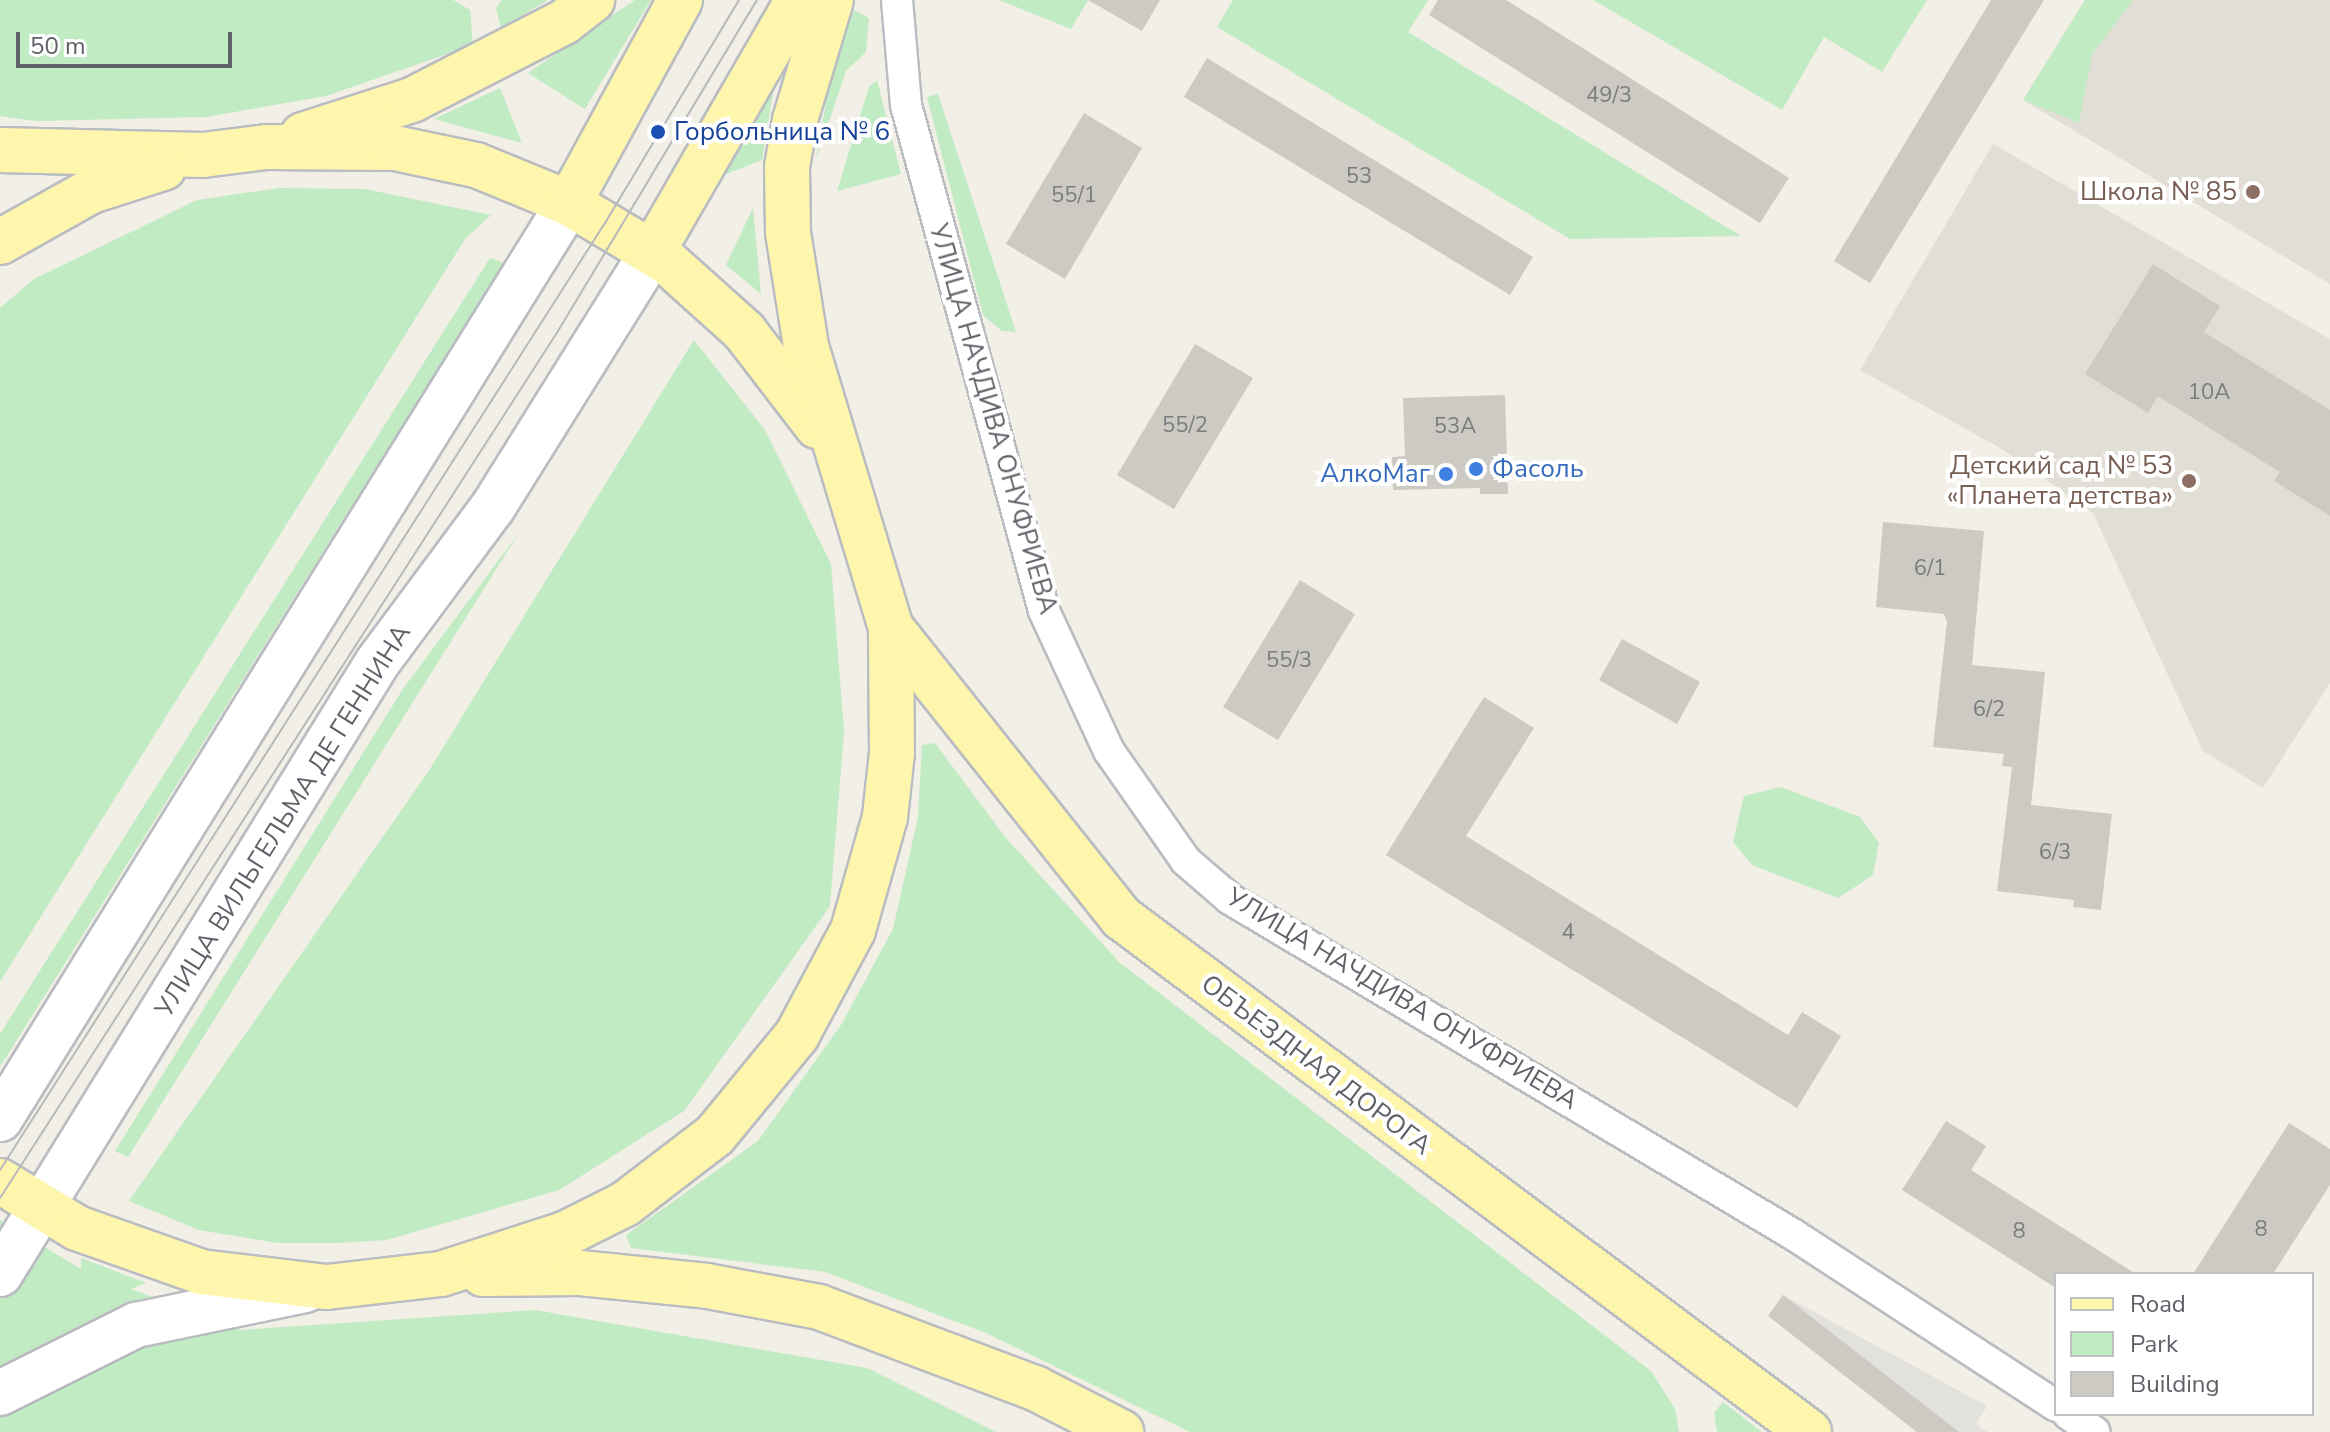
<!DOCTYPE html>
<html>
<head>
<meta charset="utf-8">
<style>
	body { margin:0 }
	#map { position:relative; width:2330px; height:1432px; overflow:hidden; background:#f1efe6; font-family:"Nunito Sans",sans-serif }
	div>[style] { position:absolute }
	.industrial>* { inset:0; background:#e2e1db }
	.education>* { inset:0; background:#e1dfd5 }
	.green>* { inset:0; background:#c1ebc3 }
	.building>* { inset:0; background:#cccac3 }
	.roads { filter:drop-shadow(2px 0 #b9bcc1) drop-shadow(-2px 0 #b9bcc1) drop-shadow(0 2px #b9bcc1) drop-shadow(0 -2px #b9bcc1) }
	.street>* { height:30px; margin:-15px; padding:0 15px; transform-origin:15px; border-radius:15px; background:#fff }
	.secondary>* { height:44px; margin:-22px; padding:0 22px; transform-origin:22px; border-radius:22px; background:#fff }
	.primary>* { height:44px; margin:-22px; padding:0 22px; transform-origin:22px; border-radius:22px; background:#fff6ad }
	.tram>* { height:2px; margin:-1px; padding:0 1px; transform-origin:1px; border-radius:1px; background:#b7b8b9 }
	.dots>* { width:22px; height:22px; translate:-50% -50%; box-sizing:border-box; border:4px solid #fff; border-radius:50% }
	span { translate:-50% -50%; white-space:nowrap; text-align:center; line-height:1.15; -webkit-text-stroke:8px #fff; paint-order:stroke }
	.number-label { font-size:22px; color:#7a7c7f }
	.number-label span { -webkit-text-stroke-width:0 }
	.transit-label { font-size:26px; color:#164399 }
	.left { translate:0 -50%; text-align:left }
	.education-label { font-size:26px; color:#785e54 }
	.right { translate:-100% -50%; text-align:right }
	.street-label { font-size:26px; color:#5e6268 }
	.shop-label { font-size:26px; color:#366cbe }
	.legend { position:absolute; left:2054px; top:1272px; width:260px; height:144px; box-sizing:border-box; background:#fff; border:2px solid #bfc0c3; margin:0; padding:10px 14px; list-style:none; font-size:24px; color:#5e6268 }
	.legend li { display:flex; align-items:center; gap:16px; height:40px }
	.legend b { width:40px; border:2px solid #bfc0c3 }
	.scale { position:absolute; left:16px; top:32px; width:216px; height:36px; box-sizing:border-box; border:4px solid #5e6268; border-top:0; padding-left:10px; font-size:24px; line-height:28px; white-space:nowrap; color:#5e6268; -webkit-text-stroke:6px #fff; paint-order:stroke }
</style>
</head>
<body>
<div id="map">
	<div class="industrial">
		<i style="clip-path:polygon(1783px 1295px,1987px 1406px,1976px 1424px,1988px 1432px,1917px 1432px,1768px 1316px)"></i>
	</div>
	<div class="education">
		<i style="clip-path:polygon(2085px 0,2330px 0,2330px 284px,2023px 100px)"></i>
		<i style="clip-path:polygon(1993px 144px,2330px 339px,2330px 683px,2263px 788px,2203px 751px,2093px 513px,2002px 449px,1860px 370px)"></i>
	</div>
	<div class="green">
		<i style="clip-path:polygon(0 0,453px 0,470px 10px,473px 45px,326px 96px,206px 117px,36px 121px,0 116px)"></i>
		<i style="clip-path:polygon(502px 0,548px 0,501px 28px,496px 8px)"></i>
		<i style="clip-path:polygon(635px 0,651px 0,585px 109px,528px 73px)"></i>
		<i style="clip-path:polygon(999px 0,1088px 0,1071px 29px)"></i>
		<i style="clip-path:polygon(1233px 0,1428px 0,1408px 32px,1741px 236px,1570px 239px,1217px 27px)"></i>
		<i style="clip-path:polygon(1593px 0,1927px 0,1882px 72px,1824px 37px,1782px 110px)"></i>
		<i style="clip-path:polygon(2085px 0,2133px 0,2092px 54px,2079px 123px,2023px 100px)"></i>
		<i style="clip-path:polygon(854px 10px,869px 18px,866px 52px,846px 71px,816px 159px,829px 85px)"></i>
		<i style="clip-path:polygon(877px 80px,901px 174px,837px 191px,869px 87px)"></i>
		<i style="clip-path:polygon(500px 88px,522px 143px,434px 119px)"></i>
		<i style="clip-path:polygon(773px 92px,762px 160px,719px 177px)"></i>
		<i style="clip-path:polygon(938px 94px,1016px 332px,1002px 331px,983px 315px,927px 97px)"></i>
		<i style="clip-path:polygon(279px 188px,365px 189px,491px 215px,465px 239px,0 982px,0 308px,34px 279px,197px 200px)"></i>
		<i style="clip-path:polygon(753px 208px,761px 294px,726px 265px)"></i>
		<i style="clip-path:polygon(490px 258px,504px 263px,0 1067px,0 1034px)"></i>
		<i style="clip-path:polygon(694px 340px,765px 430px,831px 564px,844px 731px,830px 906px,684px 1111px,559px 1190px,387px 1240px,337px 1243px,278px 1243px,199px 1230px,129px 1201px,428px 772px)"></i>
		<i style="clip-path:polygon(519px 533px,128px 1157px,115px 1151px,403px 689px)"></i>
		<i style="clip-path:polygon(935px 743px,1006px 838px,1119px 962px,1651px 1371px,1675px 1409px,1679px 1432px,1190px 1432px,986px 1333px,825px 1272px,631px 1248px,626px 1235px,758px 1141px,841px 1025px,893px 929px,918px 817px,922px 745px)"></i>
		<i style="clip-path:polygon(1781px 787px,1860px 817px,1879px 843px,1873px 875px,1838px 898px,1752px 865px,1733px 842px,1744px 796px)"></i>
		<i style="clip-path:polygon(0 1220px,81px 1269px,81px 1258px,146px 1283px,131px 1289px,240px 1330px,535px 1310px,867px 1368px,996px 1432px,0 1432px)"></i>
		<i style="clip-path:polygon(1723px 1402px,1762px 1432px,1717px 1432px,1714px 1413px)"></i>
	</div>
	<div class="building">
		<i style="clip-path:polygon(1088px 0,1160px 0,1142px 31px)"></i>
		<i style="clip-path:polygon(1438px 0,1506px 0,1789px 178px,1760px 223px,1429px 15px)"></i>
		<i style="clip-path:polygon(1991px 0,2044px 0,1870px 283px,1834px 261px)"></i>
		<i style="clip-path:polygon(1207px 58px,1533px 257px,1510px 295px,1184px 97px)"></i>
		<i style="clip-path:polygon(1084px 113px,1142px 148px,1065px 279px,1006px 244px)"></i>
		<i style="clip-path:polygon(2153px 264px,2220px 306px,2204px 332px,2330px 410px,2330px 516px,2274px 481px,2280px 472px,2158px 396px,2148px 413px,2085px 374px)"></i>
		<i style="clip-path:polygon(1195px 344px,1253px 378px,1174px 509px,1117px 475px)"></i>
		<i style="clip-path:polygon(1505px 395px,1508px 494px,1480px 494px,1480px 488px,1393px 490px,1392px 457px,1405px 456px,1403px 398px)"></i>
		<i style="clip-path:polygon(1883px 522px,1984px 531px,1972px 665px,2045px 672px,2031px 805px,2112px 814px,2101px 910px,2073px 907px,2074px 900px,1997px 891px,2012px 767px,2002px 766px,2004px 754px,1933px 747px,1947px 622px,1944px 614px,1876px 607px)"></i>
		<i style="clip-path:polygon(1300px 580px,1355px 614px,1278px 740px,1223px 707px)"></i>
		<i style="clip-path:polygon(1622px 639px,1700px 682px,1677px 724px,1599px 680px)"></i>
		<i style="clip-path:polygon(1484px 697px,1534px 728px,1466px 836px,1788px 1035px,1802px 1012px,1841px 1036px,1797px 1108px,1386px 855px)"></i>
		<i style="clip-path:polygon(1946px 1121px,1986px 1146px,1971px 1170px,2136px 1274px,2056px 1274px,2056px 1288px,1902px 1190px)"></i>
		<i style="clip-path:polygon(2289px 1123px,2330px 1149px,2330px 1185px,2273px 1274px,2193px 1274px)"></i>
		<i style="clip-path:polygon(1783px 1295px,1959px 1432px,1917px 1432px,1768px 1316px)"></i>
	</div>
	<div class="roads">
		<div class="street">
			<i style="left:897px;top:0;width:105px;rotate:85.1deg"></i>
			<i style="left:906px;top:105px;width:524px;rotate:74.74deg"></i>
			<i style="left:1044px;top:611px;width:154px;rotate:65.1deg"></i>
			<i style="left:1109px;top:751px;width:134px;rotate:55deg"></i>
			<i style="left:1186px;top:861px;width:58px;rotate:40.8deg"></i>
			<i style="left:1230px;top:899px;width:656px;rotate:30.78deg"></i>
			<i style="left:1794px;top:1235px;width:313px;rotate:33.1deg"></i>
			<i style="left:2068px;top:1414px;width:32px;rotate:34deg"></i>
		</div>
		<div class="secondary">
			<i style="left:0;top:1119px;width:1078px;rotate:-58.15deg"></i>
			<i style="left:0;top:1274px;width:718px;rotate:-58.32deg"></i>
			<i style="left:377px;top:663px;width:194px;rotate:-53.4deg"></i>
			<i style="left:493px;top:507px;width:302px;rotate:-58deg"></i>
			<i style="left:0;top:1393px;width:152px;rotate:-26.6deg"></i>
			<i style="left:136px;top:1325px;width:173px;rotate:-11.7deg"></i>
		</div>
		<div class="primary">
			<i style="left:303px;top:135px;width:114px;rotate:-17.8deg"></i>
			<i style="left:412px;top:100px;width:171px;rotate:-27.2deg"></i>
			<i style="left:564px;top:22px;width:36px;rotate:-38deg"></i>
			<i style="left:0;top:150px;width:203px;rotate:1.4deg"></i>
			<i style="left:203px;top:155px;width:64px;rotate:-7.2deg"></i>
			<i style="left:266px;top:147px;width:129px;rotate:0.4deg"></i>
			<i style="left:395px;top:148px;width:83px;rotate:11.9deg"></i>
			<i style="left:476px;top:165px;width:100px;rotate:22.2deg"></i>
			<i style="left:569px;top:203px;width:113px;rotate:30.9deg"></i>
			<i style="left:666px;top:261px;width:105px;rotate:41.9deg"></i>
			<i style="left:744px;top:331px;width:120px;rotate:52.5deg"></i>
			<i style="left:569px;top:203px;width:231px;rotate:-61.3deg"></i>
			<i style="left:0;top:242px;width:104px;rotate:-29.3deg"></i>
			<i style="left:91px;top:191px;width:76px;rotate:-17.7deg"></i>
			<i style="left:653px;top:251px;width:290px;rotate:-60deg"></i>
			<i style="left:891px;top:628px;width:371px;rotate:51.5deg"></i>
			<i style="left:1122px;top:918px;width:858px;rotate:36.8deg"></i>
			<i style="left:0;top:1181px;width:90px;rotate:31.4deg"></i>
			<i style="left:77px;top:1228px;width:132px;rotate:19.5deg"></i>
			<i style="left:201px;top:1272px;width:127px;rotate:6.8deg"></i>
			<i style="left:327px;top:1287px;width:115px;rotate:-6.5deg"></i>
			<i style="left:441px;top:1274px;width:130px;rotate:-17.9deg"></i>
			<i style="left:565px;top:1234px;width:67px;rotate:-26.6deg"></i>
			<i style="left:625px;top:1204px;width:113px;rotate:-37.5deg"></i>
			<i style="left:715px;top:1135px;width:129px;rotate:-50.6deg"></i>
			<i style="left:797px;top:1035px;width:119px;rotate:-61.9deg"></i>
			<i style="left:853px;top:930px;width:117px;rotate:-74.2deg"></i>
			<i style="left:885px;top:817px;width:64px;rotate:-83.8deg"></i>
			<i style="left:892px;top:753px;width:125px;rotate:-90.5deg"></i>
			<i style="left:891px;top:628px;width:295px;rotate:-106.8deg"></i>
			<i style="left:806px;top:346px;width:115px;rotate:-99deg"></i>
			<i style="left:788px;top:232px;width:65px;rotate:-90.9deg"></i>
			<i style="left:787px;top:167px;width:48px;rotate:-80.3deg"></i>
			<i style="left:795px;top:120px;width:125px;rotate:-73.3deg"></i>
			<i style="left:483px;top:1274px;width:97px;rotate:-0.6deg"></i>
			<i style="left:580px;top:1273px;width:128px;rotate:5.8deg"></i>
			<i style="left:707px;top:1286px;width:114px;rotate:10.6deg"></i>
			<i style="left:819px;top:1307px;width:231px;rotate:20.6deg"></i>
			<i style="left:1035px;top:1388px;width:97px;rotate:27.1deg"></i>
		</div>
	</div>
	<div class="tram">
		<i style="left:0;top:1170px;width:1124px;rotate:-57.43deg"></i>
		<i style="left:605px;top:223px;width:260px;rotate:-59deg"></i>
		<i style="left:0;top:1198px;width:1031px;rotate:-57.23deg"></i>
		<i style="left:558px;top:331px;width:386px;rotate:-59deg"></i>
	</div>
	<div class="dots">
		<i style="left:658px;top:132px;background:#1a4fb4"></i>
		<i style="left:2253px;top:192px;background:#8d6e63"></i>
		<i style="left:1476px;top:469px;background:#3f7fe0"></i>
		<i style="left:1446px;top:474px;background:#3f7fe0"></i>
		<i style="left:2189px;top:481px;background:#8d6e63"></i>
	</div>
	<div class="number-label">
		<span style="left:1609px;top:96px">49/3</span>
		<span style="left:1359px;top:177px">53</span>
		<span style="left:1074px;top:196px">55/1</span>
		<span style="left:2209px;top:393px">10А</span>
		<span style="left:1185px;top:426px">55/2</span>
		<span style="left:1455px;top:427px">53А</span>
		<span style="left:1930px;top:569px">6/1</span>
		<span style="left:1289px;top:661px">55/3</span>
		<span style="left:1989px;top:710px">6/2</span>
		<span style="left:2055px;top:853px">6/3</span>
		<span style="left:1568px;top:933px">4</span>
		<span style="left:2261px;top:1230px">8</span>
		<span style="left:2019px;top:1232px">8</span>
	</div>
	<div class="transit-label">
		<span class="left" style="left:674px;top:132px">Горбольница № 6</span>
	</div>
	<div class="education-label">
		<span class="right" style="left:2237px;top:192px">Школа № 85</span>
		<span class="right" style="left:2173px;top:481px">Детский сад № 53<br>«Планета детства»</span>
	</div>
	<div class="street-label">
		<span style="left:993px;top:419px;rotate:74deg">УЛИЦА НАЧДИВА ОНУФРИЕВА</span>
		<span style="left:283px;top:821px;rotate:-58deg">УЛИЦА ВИЛЬГЕЛЬМА ДЕ ГЕННИНА</span>
		<span style="left:1402px;top:999px;rotate:31deg">УЛИЦА НАЧДИВА ОНУФРИЕВА</span>
		<span style="left:1316px;top:1065px;rotate:37deg">ОБЪЕЗДНАЯ ДОРОГА</span>
	</div>
	<div class="shop-label">
		<span class="left" style="left:1492px;top:469px">Фасоль</span>
		<span class="right" style="left:1430px;top:474px">АлкоМаг</span>
	</div>
	<ul class="legend">
	<li><b style="height:10px;background:#fff6ad"></b>Road</li>
	<li><b style="height:22px;background:#c1ebc3"></b>Park</li>
	<li><b style="height:22px;background:#cccac3"></b>Building</li>
	</ul>
	<div class="scale">50 m</div>
</div>
</body>
</html>
